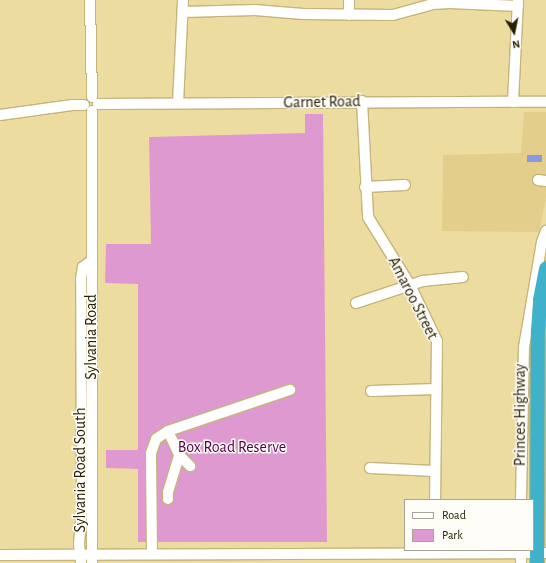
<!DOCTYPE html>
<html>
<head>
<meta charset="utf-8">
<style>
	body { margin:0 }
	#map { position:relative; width:546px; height:563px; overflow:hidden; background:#eddc9f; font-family:"Alegreya Sans",sans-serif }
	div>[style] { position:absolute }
	.built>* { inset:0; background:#e3cf8b }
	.green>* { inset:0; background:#de9ad0 }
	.water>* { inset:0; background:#8a9ae2 }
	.roads { filter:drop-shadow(1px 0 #c5b479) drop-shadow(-1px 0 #c5b479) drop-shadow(0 1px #c5b479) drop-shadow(0 -1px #c5b479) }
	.minor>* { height:10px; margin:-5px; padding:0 5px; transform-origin:5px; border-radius:5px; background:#fff }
	.highway>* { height:14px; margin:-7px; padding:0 7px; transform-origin:7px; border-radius:7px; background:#3fb2c9 }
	span { translate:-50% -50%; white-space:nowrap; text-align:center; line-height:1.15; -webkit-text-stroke:3px #fffdf7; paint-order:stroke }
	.street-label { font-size:16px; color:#262007 }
	.park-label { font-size:16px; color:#54004b }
	.legend { position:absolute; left:404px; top:499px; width:130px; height:52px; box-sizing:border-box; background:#fffdf7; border:1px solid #a8a597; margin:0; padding:5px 7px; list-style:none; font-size:12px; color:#262007 }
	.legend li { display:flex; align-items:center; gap:8px; height:20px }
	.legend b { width:20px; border:1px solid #a8a597 }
	.north { position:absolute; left:494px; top:12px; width:40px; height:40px; -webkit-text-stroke:3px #fffdf7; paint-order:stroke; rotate:170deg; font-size:11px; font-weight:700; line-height:16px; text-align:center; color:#262007 }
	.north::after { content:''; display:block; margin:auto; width:14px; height:18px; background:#262007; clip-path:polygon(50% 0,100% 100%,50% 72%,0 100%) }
</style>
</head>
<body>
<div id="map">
	<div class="built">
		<i style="clip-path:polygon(524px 112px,546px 112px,546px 198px,539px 232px,442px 231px,443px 155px,521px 153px)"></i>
	</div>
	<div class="green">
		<i style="clip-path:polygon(305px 114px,323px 114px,327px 542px,138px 542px,138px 469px,106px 468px,106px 450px,138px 450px,138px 284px,105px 283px,106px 244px,151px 244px,149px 137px,305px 133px)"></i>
	</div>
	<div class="water">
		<i style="clip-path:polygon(527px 155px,542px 155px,542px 162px,527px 162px)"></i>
	</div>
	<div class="roads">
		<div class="minor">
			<i style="left:90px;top:0;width:97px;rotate:88.8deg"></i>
			<i style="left:183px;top:12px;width:72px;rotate:-1.6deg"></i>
			<i style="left:255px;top:10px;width:48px;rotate:4.8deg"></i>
			<i style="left:303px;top:14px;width:90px;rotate:0.6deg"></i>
			<i style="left:393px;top:15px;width:41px;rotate:-15.4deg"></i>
			<i style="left:433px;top:4px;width:17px;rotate:-3deg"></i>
			<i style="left:450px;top:3px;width:68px;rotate:2.5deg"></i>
			<i style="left:349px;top:15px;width:15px;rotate:-90deg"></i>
			<i style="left:362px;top:101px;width:116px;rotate:87deg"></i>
			<i style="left:368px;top:217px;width:80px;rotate:58.3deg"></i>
			<i style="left:410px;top:285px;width:62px;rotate:64.3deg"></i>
			<i style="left:437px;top:341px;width:159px;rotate:90.7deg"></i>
			<i style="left:513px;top:102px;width:102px;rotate:-87.2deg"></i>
			<i style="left:178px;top:103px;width:103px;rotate:-87.2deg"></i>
			<i style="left:98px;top:104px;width:448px;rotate:-0.3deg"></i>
			<i style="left:92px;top:111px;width:452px;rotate:90deg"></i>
			<i style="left:0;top:115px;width:73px;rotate:-7.9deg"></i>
			<i style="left:72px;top:105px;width:12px"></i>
			<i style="left:538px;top:180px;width:8px;rotate:7deg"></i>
			<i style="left:365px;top:187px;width:40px;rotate:-2.9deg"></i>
			<i style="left:356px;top:303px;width:71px;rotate:-18.2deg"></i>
			<i style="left:423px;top:281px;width:40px;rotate:-5.7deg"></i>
			<i style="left:371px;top:391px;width:65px;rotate:-1.8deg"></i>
			<i style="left:168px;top:431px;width:129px;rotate:-18.6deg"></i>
			<i style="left:370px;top:468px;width:65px;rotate:2.6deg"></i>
			<i style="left:168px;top:499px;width:7px;rotate:-90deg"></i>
			<i style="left:168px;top:492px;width:39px;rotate:-73deg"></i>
			<i style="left:521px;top:500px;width:153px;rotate:-88.9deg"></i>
			<i style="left:524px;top:347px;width:107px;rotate:-80.3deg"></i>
			<i style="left:542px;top:242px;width:12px;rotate:-70deg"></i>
			<i style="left:152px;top:553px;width:100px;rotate:-90.6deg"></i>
			<i style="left:151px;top:453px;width:15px;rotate:-70deg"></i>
			<i style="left:156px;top:439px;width:14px;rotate:-34deg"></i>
			<i style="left:168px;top:431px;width:26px;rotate:65deg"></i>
			<i style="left:179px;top:455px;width:16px;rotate:45deg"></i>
			<i style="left:521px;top:553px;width:10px;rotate:90deg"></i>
			<i style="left:0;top:555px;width:546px;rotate:-0.21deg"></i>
			<i style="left:81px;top:563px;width:19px;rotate:-96deg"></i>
			<i style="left:79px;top:544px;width:34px;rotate:-85deg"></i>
			<i style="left:82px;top:510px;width:231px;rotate:-90.2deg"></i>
			<i style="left:81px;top:279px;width:12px;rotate:-81deg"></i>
			<i style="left:83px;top:267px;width:10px;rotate:-37deg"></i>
		</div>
		<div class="highway">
			<i style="left:537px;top:563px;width:232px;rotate:-89.8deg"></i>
			<i style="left:538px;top:331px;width:31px;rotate:-86deg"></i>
			<i style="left:540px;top:300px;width:32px;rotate:-79deg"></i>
		</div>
	</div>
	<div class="street-label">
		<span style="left:322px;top:102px;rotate:-1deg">Garnet Road</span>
		<span style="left:413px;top:298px;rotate:63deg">Amaroo Street</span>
		<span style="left:91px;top:337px;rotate:-90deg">Sylvania Road</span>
		<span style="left:520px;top:415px;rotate:-90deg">Princes Highway</span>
		<span style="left:80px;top:470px;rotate:-90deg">Sylvania Road South</span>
	</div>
	<div class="park-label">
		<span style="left:232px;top:447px">Box Road Reserve</span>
	</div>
	<ul class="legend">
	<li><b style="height:5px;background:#fff"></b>Road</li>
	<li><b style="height:11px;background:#de9ad0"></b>Park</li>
	</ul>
	<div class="north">N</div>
</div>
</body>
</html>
